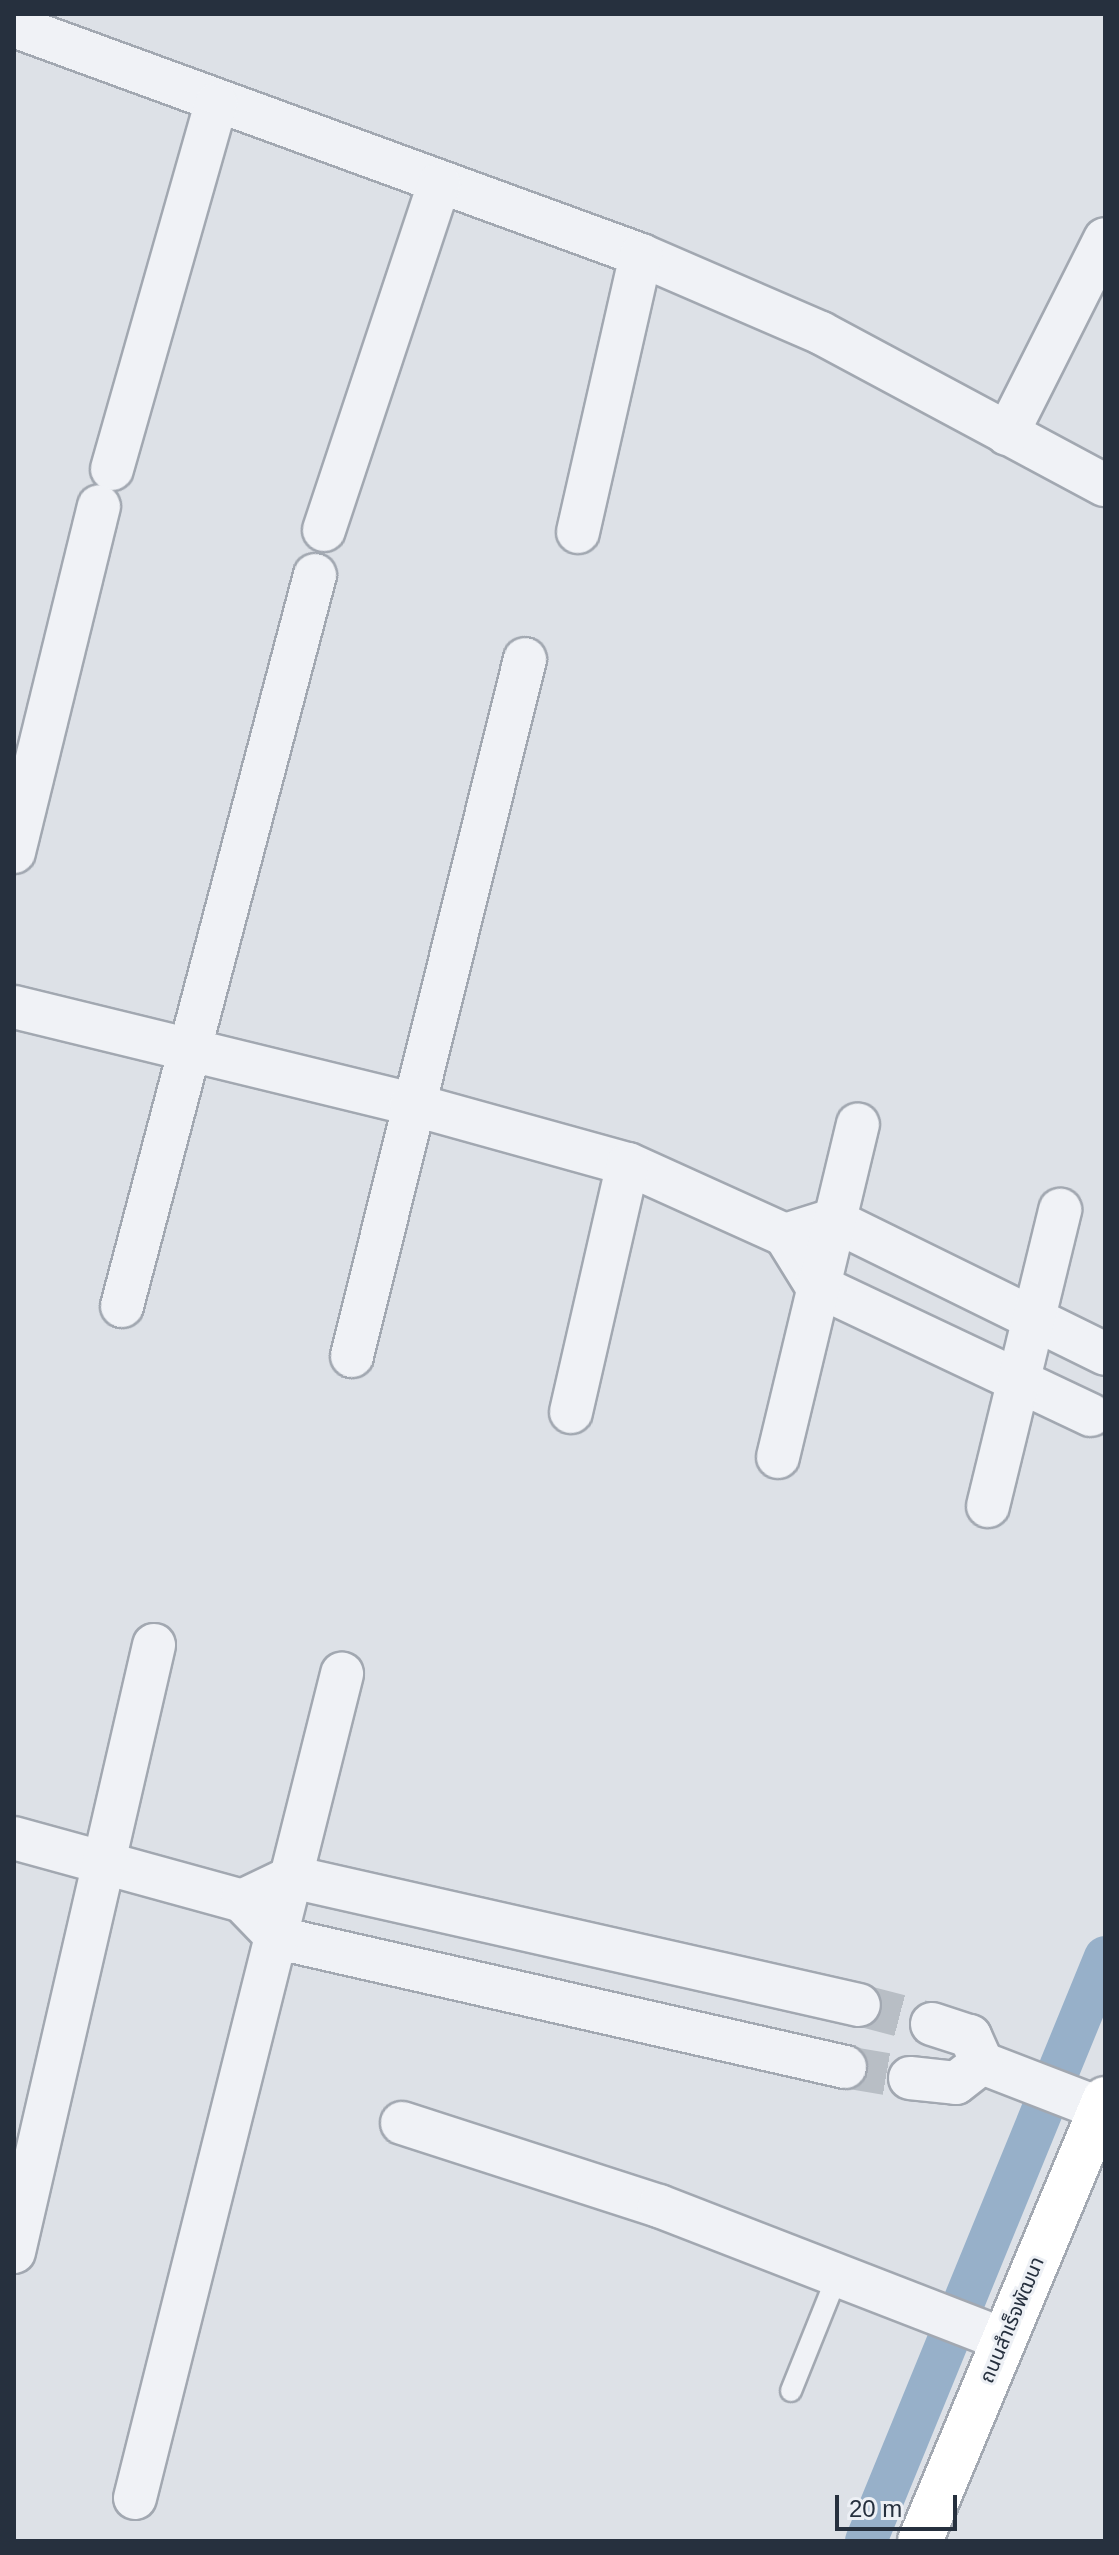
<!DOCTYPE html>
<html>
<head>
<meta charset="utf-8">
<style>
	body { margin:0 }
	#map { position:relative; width:1119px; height:2555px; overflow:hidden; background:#dde1e7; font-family:Arial,"Noto Sans Thai",sans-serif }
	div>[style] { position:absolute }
	.canal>* { height:42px; margin:-21px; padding:0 21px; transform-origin:21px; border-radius:21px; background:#97b0c9 }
	.street-tunnel>* { height:42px; margin-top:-21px; transform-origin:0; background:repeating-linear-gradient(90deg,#b8bec5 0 42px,transparent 0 63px) }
	.roads { filter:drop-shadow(2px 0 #a2a8b1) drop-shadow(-2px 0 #a2a8b1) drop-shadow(0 2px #a2a8b1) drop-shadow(0 -2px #a2a8b1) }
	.lane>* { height:20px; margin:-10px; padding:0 10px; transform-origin:10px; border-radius:10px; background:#f0f2f6 }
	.street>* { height:42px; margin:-21px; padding:0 21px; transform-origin:21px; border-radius:21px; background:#f0f2f6 }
	.secondary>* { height:44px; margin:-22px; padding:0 22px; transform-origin:22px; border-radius:22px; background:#fff }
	span { translate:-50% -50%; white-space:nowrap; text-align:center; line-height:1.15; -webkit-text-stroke:6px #edf0f5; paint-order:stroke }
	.street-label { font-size:20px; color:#26303e }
	.frame { position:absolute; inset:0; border:16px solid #26303e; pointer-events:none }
	.scale { position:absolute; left:835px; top:2495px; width:122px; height:36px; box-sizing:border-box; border:4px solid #26303e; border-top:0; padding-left:10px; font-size:24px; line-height:28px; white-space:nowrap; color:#26303e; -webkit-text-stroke:6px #edf0f5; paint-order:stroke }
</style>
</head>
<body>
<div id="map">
	<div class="canal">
		<i style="left:866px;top:2541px;width:631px;rotate:-67.74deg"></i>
	</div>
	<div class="street-tunnel">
		<i style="left:859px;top:2005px;width:75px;rotate:14.6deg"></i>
		<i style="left:845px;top:2067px;width:66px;rotate:9.6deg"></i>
	</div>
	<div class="roads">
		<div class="lane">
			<i style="left:791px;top:2391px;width:126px;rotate:-68.1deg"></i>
		</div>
		<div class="street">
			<i style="left:14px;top:26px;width:668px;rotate:20.06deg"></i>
			<i style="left:641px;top:255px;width:196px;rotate:23.4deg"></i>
			<i style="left:821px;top:333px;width:322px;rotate:28.2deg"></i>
			<i style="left:1007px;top:434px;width:218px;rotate:-63.3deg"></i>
			<i style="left:112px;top:469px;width:380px;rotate:-74.1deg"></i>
			<i style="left:324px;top:530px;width:365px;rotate:-71.6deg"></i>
			<i style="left:578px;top:532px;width:284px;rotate:-77.2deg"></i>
			<i style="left:14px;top:852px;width:356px;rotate:-76.2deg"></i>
			<i style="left:14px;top:1007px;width:409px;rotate:13.7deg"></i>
			<i style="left:411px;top:1104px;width:225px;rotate:15.5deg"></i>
			<i style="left:628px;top:1164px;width:172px;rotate:24.3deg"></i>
			<i style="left:785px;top:1235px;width:59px;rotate:58.2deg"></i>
			<i style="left:816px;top:1285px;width:304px;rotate:25.3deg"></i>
			<i style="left:785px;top:1235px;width:50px;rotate:-17.4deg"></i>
			<i style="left:833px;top:1220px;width:303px;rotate:26.2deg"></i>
			<i style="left:122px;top:1306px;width:756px;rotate:-75.21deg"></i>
			<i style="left:352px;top:1356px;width:718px;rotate:-76.06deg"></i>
			<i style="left:571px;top:1412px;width:254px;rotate:-77.1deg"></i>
			<i style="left:778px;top:1457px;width:342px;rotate:-76.5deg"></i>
			<i style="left:988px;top:1506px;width:305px;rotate:-76.3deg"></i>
			<i style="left:14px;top:1838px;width:237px;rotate:15.4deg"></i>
			<i style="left:932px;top:2024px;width:40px;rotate:18deg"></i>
			<i style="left:970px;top:2036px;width:30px;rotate:66deg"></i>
			<i style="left:982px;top:2063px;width:128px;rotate:21.1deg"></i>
			<i style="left:845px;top:2067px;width:581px;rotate:-167.18deg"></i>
			<i style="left:278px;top:1938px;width:52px;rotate:-134.2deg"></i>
			<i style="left:242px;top:1901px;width:55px;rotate:-25.6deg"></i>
			<i style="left:292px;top:1877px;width:581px;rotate:12.72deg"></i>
			<i style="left:910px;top:2078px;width:46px;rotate:6.2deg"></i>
			<i style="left:956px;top:2083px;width:33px;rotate:-38deg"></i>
			<i style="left:402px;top:2123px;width:270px;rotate:17.9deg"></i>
			<i style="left:659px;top:2206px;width:370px;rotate:21.2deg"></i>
			<i style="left:14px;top:2252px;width:623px;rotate:-77.01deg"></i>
			<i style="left:135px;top:2498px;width:850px;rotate:-75.9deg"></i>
		</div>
		<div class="secondary">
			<i style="left:920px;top:2541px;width:479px;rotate:-67.3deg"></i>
		</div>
	</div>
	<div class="street-label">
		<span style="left:1012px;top:2320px;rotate:-67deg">ถนนสำเร็จพัฒนา</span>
	</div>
	<div class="frame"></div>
	<div class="scale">20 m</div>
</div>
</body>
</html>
